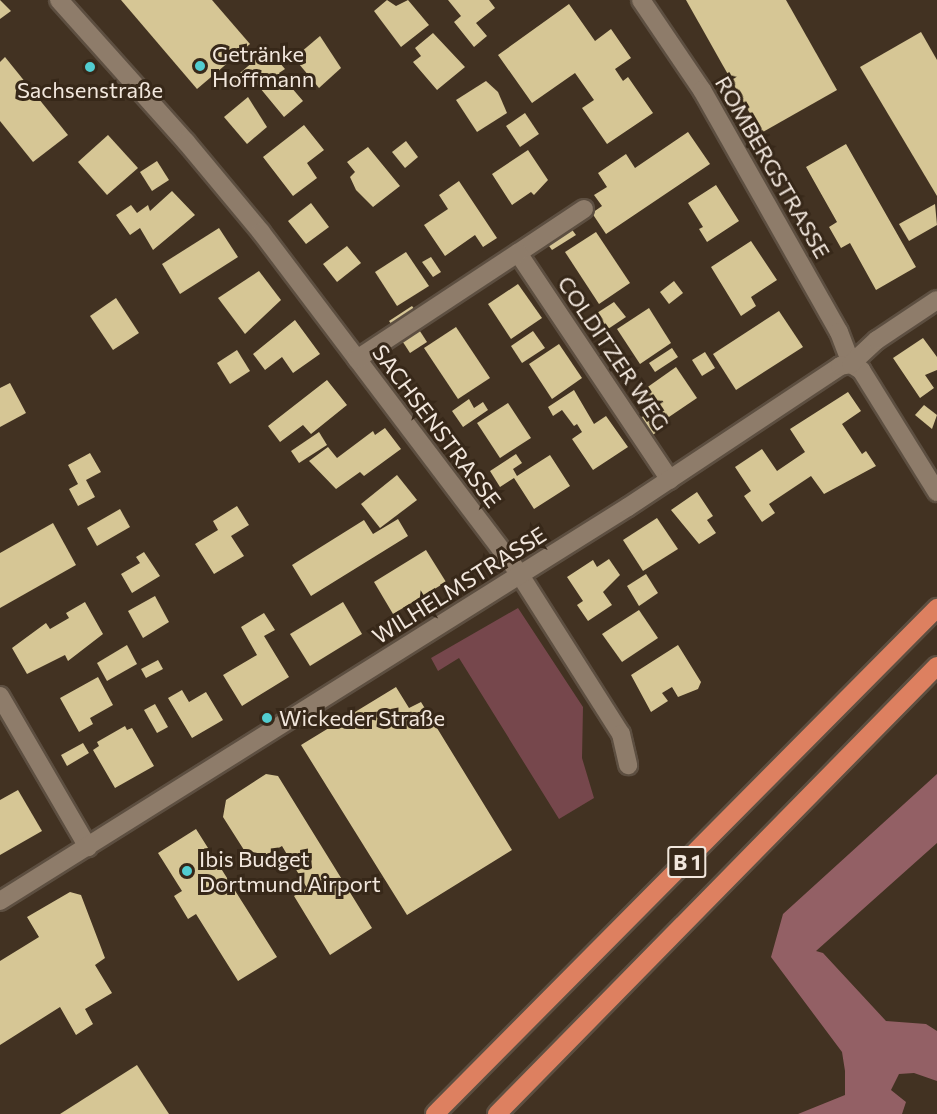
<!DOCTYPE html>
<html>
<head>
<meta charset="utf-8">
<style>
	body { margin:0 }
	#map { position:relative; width:937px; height:1114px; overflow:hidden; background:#423222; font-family:Commissioner,sans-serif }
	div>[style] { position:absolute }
	.green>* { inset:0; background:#76474c }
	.forest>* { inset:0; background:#936065 }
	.building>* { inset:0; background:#d6c695 }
	.roads { filter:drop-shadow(2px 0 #5d4f41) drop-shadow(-2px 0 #5d4f41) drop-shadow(0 2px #5d4f41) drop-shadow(0 -2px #5d4f41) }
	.minor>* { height:18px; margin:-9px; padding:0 9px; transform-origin:9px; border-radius:9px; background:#8e7c6a }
	.highway>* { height:18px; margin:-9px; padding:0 9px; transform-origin:9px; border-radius:9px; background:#dd8060 }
	.dots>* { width:16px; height:16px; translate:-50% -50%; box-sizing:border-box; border:3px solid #372819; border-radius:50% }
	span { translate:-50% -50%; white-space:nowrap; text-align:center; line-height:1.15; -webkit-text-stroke:6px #372819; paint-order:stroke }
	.shield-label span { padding:2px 4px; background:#372819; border:2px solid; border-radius:4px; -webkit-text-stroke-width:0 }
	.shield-label { font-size:21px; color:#f2e7dd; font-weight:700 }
	.poi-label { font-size:22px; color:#f2e7dd }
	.left { translate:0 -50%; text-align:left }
	.street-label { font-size:22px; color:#f2e7dd }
</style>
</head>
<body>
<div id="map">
	<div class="green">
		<i style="clip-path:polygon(518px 608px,583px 707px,582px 758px,594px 798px,559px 819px,459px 658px,438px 671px,431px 658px)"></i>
	</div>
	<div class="forest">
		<i style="clip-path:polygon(937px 774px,937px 843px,816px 951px,823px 953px,886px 1021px,926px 1024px,937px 1031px,937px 1081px,914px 1073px,899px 1074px,891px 1090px,906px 1102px,902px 1114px,798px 1114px,845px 1095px,845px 1071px,842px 1052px,771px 957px,783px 914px)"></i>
	</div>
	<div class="building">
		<i style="clip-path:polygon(0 0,11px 11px,0 19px)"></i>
		<i style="clip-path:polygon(121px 0,212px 0,250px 44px,197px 89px)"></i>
		<i style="clip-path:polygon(387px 0,396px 6px,408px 0,429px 25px,401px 47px,374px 11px)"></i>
		<i style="clip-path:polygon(448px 0,489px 0,495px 8px,476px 23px,487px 36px,474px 47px,454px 22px,461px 16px)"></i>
		<i style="clip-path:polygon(686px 0,786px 0,837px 90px,761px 133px)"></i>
		<i style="clip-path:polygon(569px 4px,595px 41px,611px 29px,631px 58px,615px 69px,623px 81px,628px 77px,653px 113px,607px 144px,582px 108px,594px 100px,575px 73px,532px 103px,498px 55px)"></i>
		<i style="clip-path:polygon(921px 32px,937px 60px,937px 196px,860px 67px)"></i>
		<i style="clip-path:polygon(433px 33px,465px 67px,437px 90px,413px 62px,421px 56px,415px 48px)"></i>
		<i style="clip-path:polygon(320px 36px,341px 68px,319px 88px,294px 58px)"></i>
		<i style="clip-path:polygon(268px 49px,285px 69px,279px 73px,303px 101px,284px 117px,250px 76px,238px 86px,233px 79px)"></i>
		<i style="clip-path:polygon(5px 57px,68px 135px,33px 162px,0 121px,0 62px)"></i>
		<i style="clip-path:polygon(486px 81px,498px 92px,507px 113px,477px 132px,456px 100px)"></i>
		<i style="clip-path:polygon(248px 97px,267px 127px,247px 144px,224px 117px)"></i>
		<i style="clip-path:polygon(525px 113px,539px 134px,520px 147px,506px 126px)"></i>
		<i style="clip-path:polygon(304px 125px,324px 150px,307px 163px,317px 178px,293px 196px,263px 157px)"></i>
		<i style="clip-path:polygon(688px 132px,710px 164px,606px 234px,592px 213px,602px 206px,594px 195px,607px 187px,598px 173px,626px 154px,635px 168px)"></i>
		<i style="clip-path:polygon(108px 135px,138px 168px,107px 195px,78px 162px)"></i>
		<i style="clip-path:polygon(406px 141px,418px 157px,405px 168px,392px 152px)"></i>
		<i style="clip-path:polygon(846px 144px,916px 267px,876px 290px,850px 243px,841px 248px,829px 227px,837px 222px,806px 167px)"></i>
		<i style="clip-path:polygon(368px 147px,400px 186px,373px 207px,356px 190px,350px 177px,355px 172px,347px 162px)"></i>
		<i style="clip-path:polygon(528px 150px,548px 180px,534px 195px,531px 192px,512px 205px,492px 174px)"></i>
		<i style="clip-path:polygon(157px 161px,169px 180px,152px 191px,140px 172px)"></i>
		<i style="clip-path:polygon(459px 181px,497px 238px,483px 247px,475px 235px,445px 256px,424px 225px,448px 209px,439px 195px)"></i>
		<i style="clip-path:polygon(716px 185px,739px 221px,707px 242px,699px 229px,703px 227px,688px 203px)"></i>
		<i style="clip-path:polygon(172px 191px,195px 215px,153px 250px,140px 228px,130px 235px,116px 215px,131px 205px,137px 213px,148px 205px,150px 211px)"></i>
		<i style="clip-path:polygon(311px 203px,329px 227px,306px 244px,288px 221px)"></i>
		<i style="clip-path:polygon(935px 204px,937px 225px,909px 241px,899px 224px)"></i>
		<i style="clip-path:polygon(570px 227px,576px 235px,552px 250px,546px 242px)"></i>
		<i style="clip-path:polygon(219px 228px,238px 257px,180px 294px,162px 264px)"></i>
		<i style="clip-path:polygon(596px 232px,630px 283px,599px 304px,565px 252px)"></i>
		<i style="clip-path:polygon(751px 241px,777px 280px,751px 297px,756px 306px,741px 316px,711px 267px)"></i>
		<i style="clip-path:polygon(347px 246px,361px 263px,337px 282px,323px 264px)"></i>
		<i style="clip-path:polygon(406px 252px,429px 286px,397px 306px,375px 272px)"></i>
		<i style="clip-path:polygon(431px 257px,441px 272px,433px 277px,422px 262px)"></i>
		<i style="clip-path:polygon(259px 271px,281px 300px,245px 334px,218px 298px)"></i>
		<i style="clip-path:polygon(674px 281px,683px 293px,669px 304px,660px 292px)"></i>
		<i style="clip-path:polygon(518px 284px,542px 318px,511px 339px,488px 304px)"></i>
		<i style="clip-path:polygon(116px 298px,139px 333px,113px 350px,90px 316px)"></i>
		<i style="clip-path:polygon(614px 302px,626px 317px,608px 329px,597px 313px)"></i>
		<i style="clip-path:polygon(412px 306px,418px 314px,395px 329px,389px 321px)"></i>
		<i style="clip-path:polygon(649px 308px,671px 343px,640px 364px,617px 329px)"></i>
		<i style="clip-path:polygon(779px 311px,803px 347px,736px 390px,713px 354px)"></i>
		<i style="clip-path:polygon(295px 320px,320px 354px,293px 373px,282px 357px,265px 370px,253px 354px)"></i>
		<i style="clip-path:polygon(416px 325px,427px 342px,410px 353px,399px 336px)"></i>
		<i style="clip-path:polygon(456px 327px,490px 378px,458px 399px,424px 348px)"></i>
		<i style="clip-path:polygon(533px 331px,545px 348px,522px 363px,511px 346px)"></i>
		<i style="clip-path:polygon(923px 338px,937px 357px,937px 370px,925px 375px,934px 388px,920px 398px,893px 358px)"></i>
		<i style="clip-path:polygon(559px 344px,582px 378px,552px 399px,529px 364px)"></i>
		<i style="clip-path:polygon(672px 348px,678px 357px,655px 372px,649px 363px)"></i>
		<i style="clip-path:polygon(237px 350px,250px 371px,230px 384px,217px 363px)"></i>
		<i style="clip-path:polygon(705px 352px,715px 368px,702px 376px,692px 360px)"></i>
		<i style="clip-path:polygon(676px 367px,697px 398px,663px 421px,642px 391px)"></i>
		<i style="clip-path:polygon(327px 380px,347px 405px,311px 434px,303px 425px,280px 442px,268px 426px)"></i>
		<i style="clip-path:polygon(10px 383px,26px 413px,0 427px,0 388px)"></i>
		<i style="clip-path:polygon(574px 390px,594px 424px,606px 416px,628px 447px,593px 470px,572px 439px,582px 432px,577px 424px,574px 426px,562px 410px,553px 416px,548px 407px)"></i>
		<i style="clip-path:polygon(848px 392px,861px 411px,842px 424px,862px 454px,866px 451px,876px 466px,824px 494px,811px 476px,769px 504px,775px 513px,762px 522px,744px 496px,751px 491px,735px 467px,762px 449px,777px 471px,805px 452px,790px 429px)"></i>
		<i style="clip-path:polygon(469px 399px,474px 408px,483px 402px,488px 410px,463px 427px,452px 411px)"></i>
		<i style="clip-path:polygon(508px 403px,531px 438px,500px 458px,477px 423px)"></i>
		<i style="clip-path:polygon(924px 405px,937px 415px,932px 429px,915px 415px)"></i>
		<i style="clip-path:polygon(648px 413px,660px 430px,651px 436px,639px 419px)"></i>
		<i style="clip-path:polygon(385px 428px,401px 449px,364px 476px,360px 472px,336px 489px,309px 461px,328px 447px,337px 458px,373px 431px,375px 435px)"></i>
		<i style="clip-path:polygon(319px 432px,327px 445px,299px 463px,291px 451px)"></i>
		<i style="clip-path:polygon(90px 453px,101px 472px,86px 480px,95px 497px,78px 506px,69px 489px,78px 484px,68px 465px)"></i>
		<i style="clip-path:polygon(516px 454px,522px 463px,513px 469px,517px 476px,550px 455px,570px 486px,534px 509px,514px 478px,500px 487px,490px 471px)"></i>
		<i style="clip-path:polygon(397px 475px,417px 500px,380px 528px,361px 504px)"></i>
		<i style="clip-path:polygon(697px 492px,713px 516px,707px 520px,716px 533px,699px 544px,671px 510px)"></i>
		<i style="clip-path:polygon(237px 506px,249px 525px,231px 536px,244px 556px,214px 574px,195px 544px,218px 530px,213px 521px)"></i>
		<i style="clip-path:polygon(120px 509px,130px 527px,97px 546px,87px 528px)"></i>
		<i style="clip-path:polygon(657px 518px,678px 549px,643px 571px,623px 540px)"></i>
		<i style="clip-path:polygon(398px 519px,408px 536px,311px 596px,292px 565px,364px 520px,373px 534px)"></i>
		<i style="clip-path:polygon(53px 523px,76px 565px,0 608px,0 553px)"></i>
		<i style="clip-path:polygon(426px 550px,446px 582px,393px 614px,374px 582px)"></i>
		<i style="clip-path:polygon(144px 552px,160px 576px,132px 593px,121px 574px,140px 563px,136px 557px)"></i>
		<i style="clip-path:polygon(609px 559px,620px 575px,603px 592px,612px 605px,588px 621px,577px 605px,583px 601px,567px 577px,593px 560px,597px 567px)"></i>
		<i style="clip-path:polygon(646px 574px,658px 593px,639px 606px,627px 586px)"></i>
		<i style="clip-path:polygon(155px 596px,169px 622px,143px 638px,128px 611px)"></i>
		<i style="clip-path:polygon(85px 602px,103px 634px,68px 661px,65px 655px,27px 674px,12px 648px,46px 623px,50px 629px,69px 618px,66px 613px)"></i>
		<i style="clip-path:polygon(343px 602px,362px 634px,310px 666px,290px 634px)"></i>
		<i style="clip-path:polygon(639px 610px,658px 638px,622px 662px,602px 634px)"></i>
		<i style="clip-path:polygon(264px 613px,275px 630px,264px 636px,289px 677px,242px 706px,223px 675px,257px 655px,241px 627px)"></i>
		<i style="clip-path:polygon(127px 645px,137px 664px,107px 681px,97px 663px)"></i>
		<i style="clip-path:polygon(678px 645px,701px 682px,698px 689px,678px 697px,672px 687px,662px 693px,668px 701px,651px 712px,631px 675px)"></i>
		<i style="clip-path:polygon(158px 660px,163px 669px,146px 678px,141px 669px)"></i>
		<i style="clip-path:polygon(98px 677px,113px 705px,90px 718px,93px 724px,79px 732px,60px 698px)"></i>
		<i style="clip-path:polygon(396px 687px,409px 708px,421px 702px,512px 850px,407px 915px,301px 745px)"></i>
		<i style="clip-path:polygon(182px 690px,189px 702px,206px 692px,223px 720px,192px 738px,168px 698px)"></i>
		<i style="clip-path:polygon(155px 704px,168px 727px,157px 733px,144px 710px)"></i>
		<i style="clip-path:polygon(125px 726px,127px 730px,132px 728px,154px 766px,115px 788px,93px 750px,99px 746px,97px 742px)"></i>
		<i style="clip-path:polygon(83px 743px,89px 753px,67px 766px,61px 755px)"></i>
		<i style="clip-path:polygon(266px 774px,278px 776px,372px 928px,330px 955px,294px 896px,307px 888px,282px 846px,266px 855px,244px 850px,223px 817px,226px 800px)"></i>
		<i style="clip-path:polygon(18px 790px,42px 831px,0 855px,0 800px)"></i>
		<i style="clip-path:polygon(196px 829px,277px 957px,238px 981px,196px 914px,188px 919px,174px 896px,182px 891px,158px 853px)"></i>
		<i style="clip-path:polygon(70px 892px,81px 895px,105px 958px,95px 965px,112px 993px,85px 1009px,93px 1024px,76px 1035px,60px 1007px,0 1045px,0 961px,39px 937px,27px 917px)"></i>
		<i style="clip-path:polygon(137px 1065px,169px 1114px,60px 1114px)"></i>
	</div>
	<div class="roads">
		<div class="minor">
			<i style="left:59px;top:0;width:191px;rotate:48.2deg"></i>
			<i style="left:186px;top:142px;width:117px;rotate:50.2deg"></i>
			<i style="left:261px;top:232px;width:430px;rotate:52.9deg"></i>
			<i style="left:520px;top:575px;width:188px;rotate:57.6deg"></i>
			<i style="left:621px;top:734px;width:32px;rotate:77deg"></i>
			<i style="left:641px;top:0;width:109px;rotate:55.9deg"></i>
			<i style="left:702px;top:90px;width:278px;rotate:60.5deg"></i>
			<i style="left:839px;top:332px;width:34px;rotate:69deg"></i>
			<i style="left:584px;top:209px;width:79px;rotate:146.3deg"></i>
			<i style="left:518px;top:253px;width:273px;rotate:56.2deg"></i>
			<i style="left:357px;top:359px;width:193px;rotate:-33.4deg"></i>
			<i style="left:851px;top:364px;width:12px;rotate:31deg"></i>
			<i style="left:861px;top:370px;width:144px;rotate:58.1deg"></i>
			<i style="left:0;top:696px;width:175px;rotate:59.8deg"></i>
			<i style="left:0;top:901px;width:741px;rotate:-32.1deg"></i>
			<i style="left:628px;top:507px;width:255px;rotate:-33.6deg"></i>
			<i style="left:840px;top:366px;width:11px;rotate:-10deg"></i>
			<i style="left:851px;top:364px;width:35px;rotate:-43deg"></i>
			<i style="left:877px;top:340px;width:72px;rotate:-33.7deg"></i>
		</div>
		<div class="highway">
			<i style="left:435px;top:1114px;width:713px;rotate:-45.23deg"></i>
			<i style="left:497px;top:1114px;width:628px;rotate:-45.52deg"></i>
		</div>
	</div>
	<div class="dots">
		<i style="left:200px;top:66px;background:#52cdd0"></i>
		<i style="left:90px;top:67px;background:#52cdd0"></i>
		<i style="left:267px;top:718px;background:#52cdd0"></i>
		<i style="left:187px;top:871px;background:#52cdd0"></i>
	</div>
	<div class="shield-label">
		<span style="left:687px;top:862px">B 1</span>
	</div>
	<div class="poi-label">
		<span class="left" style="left:212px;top:66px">Getränke<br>Hoffmann</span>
		<span style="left:90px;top:90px">Sachsenstraße</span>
		<span class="left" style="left:279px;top:718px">Wickeder Straße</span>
		<span class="left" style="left:199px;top:871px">Ibis Budget<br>Dortmund Airport</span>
	</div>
	<div class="street-label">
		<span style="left:773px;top:167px;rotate:60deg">ROMBERGSTRASSE</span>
		<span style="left:614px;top:353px;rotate:56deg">COLDITZER WEG</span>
		<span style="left:437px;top:426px;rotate:53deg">SACHSENSTRASSE</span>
		<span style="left:459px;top:585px;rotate:-32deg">WILHELMSTRASSE</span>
	</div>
</div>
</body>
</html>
